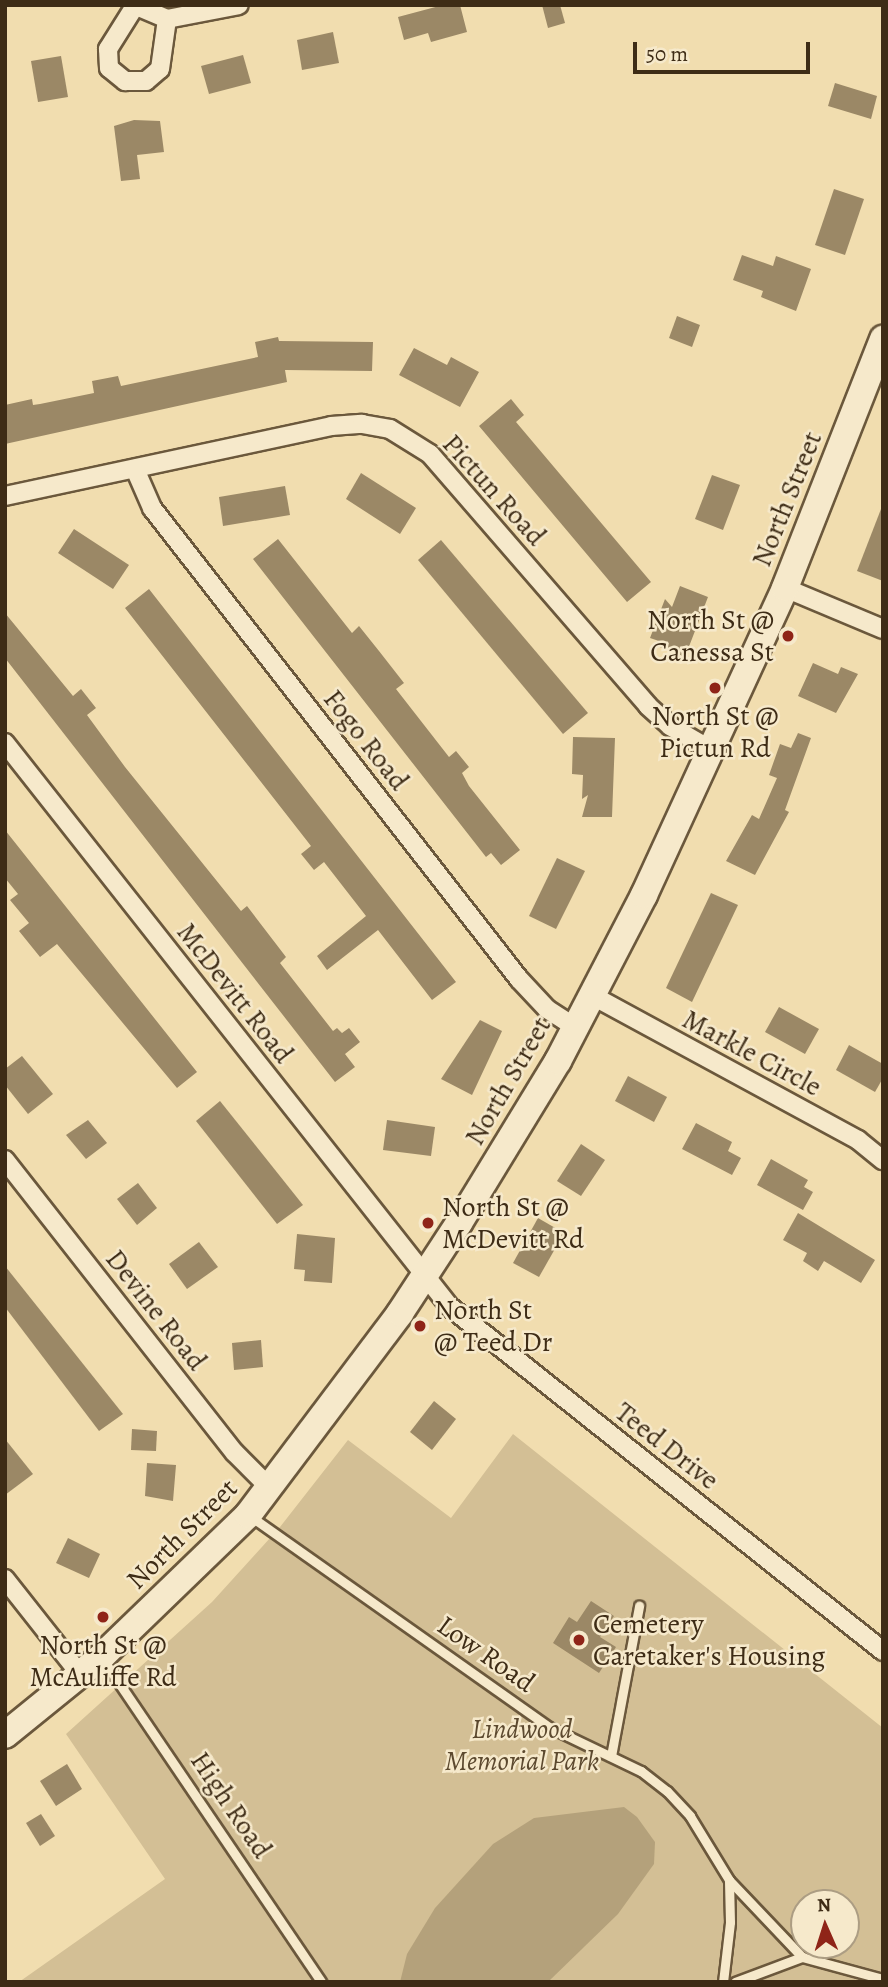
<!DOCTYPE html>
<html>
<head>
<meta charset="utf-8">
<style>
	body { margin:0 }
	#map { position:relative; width:888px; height:1987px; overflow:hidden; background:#f1ddaf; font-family:Alegreya,serif }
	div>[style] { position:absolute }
	.green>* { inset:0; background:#d3bf95 }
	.water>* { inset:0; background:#b4a17b }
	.building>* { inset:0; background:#9b8866 }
	.roads { filter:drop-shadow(2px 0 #6b583c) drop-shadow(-2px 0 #6b583c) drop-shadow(0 2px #6b583c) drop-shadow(0 -2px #6b583c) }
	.lane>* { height:9px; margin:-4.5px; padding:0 4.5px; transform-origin:4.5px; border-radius:4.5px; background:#f6e9cb }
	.street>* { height:18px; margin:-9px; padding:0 9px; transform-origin:9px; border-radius:9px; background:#f6e9cb }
	.secondary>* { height:26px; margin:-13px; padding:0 13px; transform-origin:13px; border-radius:13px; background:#f6e9cb }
	.dots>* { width:19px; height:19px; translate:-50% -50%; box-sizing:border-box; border:4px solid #f6e9cb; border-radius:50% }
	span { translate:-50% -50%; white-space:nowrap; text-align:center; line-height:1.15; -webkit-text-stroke:5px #f6e9cb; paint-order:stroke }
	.street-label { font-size:28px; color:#3e2c16 }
	.poi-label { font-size:28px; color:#3e2c16 }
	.right { translate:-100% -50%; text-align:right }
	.left { translate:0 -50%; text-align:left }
	.park-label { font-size:28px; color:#5c492f; font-style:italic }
	.frame { position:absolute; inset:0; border:7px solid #3e2c16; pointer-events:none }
	.north { position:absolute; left:790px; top:1889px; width:70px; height:70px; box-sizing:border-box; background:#f6e9cb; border:2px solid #ac9d83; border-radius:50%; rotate:357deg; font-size:19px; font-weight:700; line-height:28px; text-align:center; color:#3e2c16 }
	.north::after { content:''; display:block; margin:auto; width:24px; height:32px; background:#8f2418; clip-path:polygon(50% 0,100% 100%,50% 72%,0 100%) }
	.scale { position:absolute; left:633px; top:42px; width:177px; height:32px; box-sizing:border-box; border:4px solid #3e2c16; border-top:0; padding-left:9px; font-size:21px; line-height:24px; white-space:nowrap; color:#3e2c16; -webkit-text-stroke:5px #f6e9cb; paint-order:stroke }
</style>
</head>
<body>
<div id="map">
	<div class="green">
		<i style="clip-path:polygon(evenodd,513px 1434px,883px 1728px,883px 1982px,19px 1982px,165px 1879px,66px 1734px,212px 1602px,280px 1527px,348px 1440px,451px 1518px,513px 1434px,804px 1903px,846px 1903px,846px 1945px,804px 1945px,804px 1903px)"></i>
	</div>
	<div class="water">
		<i style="clip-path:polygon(624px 1807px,637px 1817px,655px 1842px,654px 1864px,618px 1914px,548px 1982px,400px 1982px,407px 1954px,435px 1908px,493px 1844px,534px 1818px)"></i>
	</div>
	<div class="building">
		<i style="clip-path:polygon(443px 5px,460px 5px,467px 32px,431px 42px,428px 33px,404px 40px,398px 17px)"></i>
		<i style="clip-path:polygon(542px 5px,560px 5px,565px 23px,548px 28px)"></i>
		<i style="clip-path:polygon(333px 32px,339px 63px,302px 70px,297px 40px)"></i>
		<i style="clip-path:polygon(243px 55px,251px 83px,209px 94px,201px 66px)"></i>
		<i style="clip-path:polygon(61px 56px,68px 97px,38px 102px,31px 61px)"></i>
		<i style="clip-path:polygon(835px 83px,877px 96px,871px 119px,828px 106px)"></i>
		<i style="clip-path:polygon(134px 120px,160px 121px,164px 152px,137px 155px,140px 179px,121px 181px,114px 126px)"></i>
		<i style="clip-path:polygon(834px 189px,864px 199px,845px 255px,815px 245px)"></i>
		<i style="clip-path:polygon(742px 255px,773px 266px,776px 256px,811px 269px,796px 311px,761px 297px,763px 291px,733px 280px)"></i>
		<i style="clip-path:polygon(677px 316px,700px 325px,692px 347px,669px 338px)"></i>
		<i style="clip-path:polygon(278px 337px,279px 341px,373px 342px,372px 371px,285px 370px,287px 382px,5px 444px,5px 405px,32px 399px,33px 405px,40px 404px,94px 393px,92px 381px,118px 376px,121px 386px,258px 357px,255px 342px)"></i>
		<i style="clip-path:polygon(414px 348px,447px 365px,451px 357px,479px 372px,460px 407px,399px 375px)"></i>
		<i style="clip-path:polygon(511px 399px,524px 415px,516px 422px,651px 582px,627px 602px,479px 426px)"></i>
		<i style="clip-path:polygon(361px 473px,416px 508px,400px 534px,346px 499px)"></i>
		<i style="clip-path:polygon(712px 475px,740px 485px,723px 530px,695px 519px)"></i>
		<i style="clip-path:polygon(285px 486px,290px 515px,223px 526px,219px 497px)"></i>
		<i style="clip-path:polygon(881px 509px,883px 509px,883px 581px,857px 571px)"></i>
		<i style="clip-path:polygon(74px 529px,129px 565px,113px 589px,58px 553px)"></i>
		<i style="clip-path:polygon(278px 539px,352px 633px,359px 626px,379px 651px,404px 683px,396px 689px,449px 757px,456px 751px,469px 767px,462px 773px,469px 786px,520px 850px,501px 865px,491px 853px,486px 857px,253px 559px)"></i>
		<i style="clip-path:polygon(441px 540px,588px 713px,563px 734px,418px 560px)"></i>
		<i style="clip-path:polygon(680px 586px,708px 597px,685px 657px,657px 646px,659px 641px,650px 638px,665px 599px,672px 607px)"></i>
		<i style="clip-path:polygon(149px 589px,456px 982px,432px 1000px,378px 930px,327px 970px,317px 956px,366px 916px,324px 862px,314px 870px,301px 854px,311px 846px,125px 608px)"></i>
		<i style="clip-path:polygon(5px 613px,73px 696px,81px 689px,96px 708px,87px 715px,125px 767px,241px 911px,247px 906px,286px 957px,280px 963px,333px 1031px,337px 1028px,342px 1033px,349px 1028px,360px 1042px,345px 1054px,355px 1067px,335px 1082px,5px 658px)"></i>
		<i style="clip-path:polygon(813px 663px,838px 674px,841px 667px,858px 674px,836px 713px,798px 696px)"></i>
		<i style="clip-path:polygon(798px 733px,811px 738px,785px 810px,789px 812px,755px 875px,726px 861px,752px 815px,759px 819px,777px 778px,769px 775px,780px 744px,791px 748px)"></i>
		<i style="clip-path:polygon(573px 737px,615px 738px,612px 817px,582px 817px,588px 795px,582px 799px,583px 775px,572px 774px)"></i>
		<i style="clip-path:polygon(5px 830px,197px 1072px,177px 1088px,57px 944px,40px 957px,19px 931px,29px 923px,10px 900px,18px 894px,5px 878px)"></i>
		<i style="clip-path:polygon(557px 858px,585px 871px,556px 929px,529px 916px)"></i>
		<i style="clip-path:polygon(711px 893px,738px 905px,692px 1002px,666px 988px)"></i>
		<i style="clip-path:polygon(779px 1007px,819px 1029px,805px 1054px,765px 1032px)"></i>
		<i style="clip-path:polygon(480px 1020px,502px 1031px,472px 1095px,441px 1079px)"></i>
		<i style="clip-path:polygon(849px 1045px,883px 1064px,883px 1078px,875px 1092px,836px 1070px)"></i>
		<i style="clip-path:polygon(22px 1056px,53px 1094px,28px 1114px,5px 1085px,5px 1069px)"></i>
		<i style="clip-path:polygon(628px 1076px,667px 1097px,654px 1122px,615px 1101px)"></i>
		<i style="clip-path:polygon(220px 1101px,303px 1205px,277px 1224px,196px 1121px)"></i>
		<i style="clip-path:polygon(88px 1120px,107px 1143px,86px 1159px,66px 1135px)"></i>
		<i style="clip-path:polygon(387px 1120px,435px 1127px,431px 1156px,383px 1150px)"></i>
		<i style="clip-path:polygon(696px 1123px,732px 1142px,728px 1151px,741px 1158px,732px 1175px,682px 1149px)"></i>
		<i style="clip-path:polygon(581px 1144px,605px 1160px,581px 1196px,557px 1181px)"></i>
		<i style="clip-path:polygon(771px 1159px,808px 1180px,804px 1187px,813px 1192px,803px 1210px,757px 1185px)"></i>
		<i style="clip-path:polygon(138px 1183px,157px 1208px,137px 1225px,117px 1199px)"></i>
		<i style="clip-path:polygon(798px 1213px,875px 1260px,861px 1283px,824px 1261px,818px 1271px,803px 1261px,807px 1253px,783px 1240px)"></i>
		<i style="clip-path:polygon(538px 1218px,564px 1233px,539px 1277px,513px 1263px)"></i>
		<i style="clip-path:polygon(297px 1234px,335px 1238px,332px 1283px,304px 1281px,305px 1270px,294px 1269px)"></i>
		<i style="clip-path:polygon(199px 1242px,218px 1267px,187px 1289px,169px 1264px)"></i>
		<i style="clip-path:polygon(5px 1266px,123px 1414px,99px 1431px,5px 1307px)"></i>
		<i style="clip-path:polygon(261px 1340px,263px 1367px,234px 1370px,232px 1343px)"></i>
		<i style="clip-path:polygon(434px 1401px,456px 1419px,432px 1450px,410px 1432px)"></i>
		<i style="clip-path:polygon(132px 1429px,157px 1431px,156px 1451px,131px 1450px)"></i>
		<i style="clip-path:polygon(5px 1439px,33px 1474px,5px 1495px)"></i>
		<i style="clip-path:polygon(147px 1463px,176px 1465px,173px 1501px,145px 1496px)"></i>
		<i style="clip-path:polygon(68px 1538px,100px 1554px,89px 1578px,56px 1563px)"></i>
		<i style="clip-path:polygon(591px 1601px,614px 1616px,600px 1637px,616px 1647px,599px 1673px,553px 1643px,569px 1617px,577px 1622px)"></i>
		<i style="clip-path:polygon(67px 1764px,82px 1789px,56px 1806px,40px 1781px)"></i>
		<i style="clip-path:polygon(41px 1814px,55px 1836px,40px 1846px,26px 1823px)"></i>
	</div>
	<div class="roads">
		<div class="lane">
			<i style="left:250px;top:1516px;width:366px;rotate:35.2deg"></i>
			<i style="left:549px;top:1727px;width:102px;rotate:25.6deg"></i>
			<i style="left:641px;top:1771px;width:33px;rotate:38deg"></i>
			<i style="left:667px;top:1791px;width:34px;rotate:47deg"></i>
			<i style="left:690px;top:1816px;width:75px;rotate:58.6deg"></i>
			<i style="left:729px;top:1880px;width:106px;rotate:46.5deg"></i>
			<i style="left:802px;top:1957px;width:84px;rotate:15.2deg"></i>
			<i style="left:102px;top:1658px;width:391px;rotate:55.9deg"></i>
			<i style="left:611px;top:1756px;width:153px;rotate:-79.4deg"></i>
			<i style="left:723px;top:1982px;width:60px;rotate:-83.3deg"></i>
			<i style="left:730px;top:1922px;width:42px;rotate:-91.4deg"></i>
			<i style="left:735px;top:1982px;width:72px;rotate:-20.5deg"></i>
		</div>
		<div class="street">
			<i style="left:134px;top:5px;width:36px;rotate:23deg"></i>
			<i style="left:167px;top:19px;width:73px;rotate:-11deg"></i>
			<i style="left:135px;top:6px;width:51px;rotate:122.1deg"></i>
			<i style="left:108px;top:49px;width:19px;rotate:87deg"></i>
			<i style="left:109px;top:68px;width:21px;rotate:39deg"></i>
			<i style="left:125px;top:81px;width:21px"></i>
			<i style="left:146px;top:81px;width:18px;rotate:-41deg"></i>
			<i style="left:160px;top:69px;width:50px;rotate:-82deg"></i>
			<i style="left:135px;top:469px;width:43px;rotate:66.4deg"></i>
			<i style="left:152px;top:508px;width:597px;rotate:52.07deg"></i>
			<i style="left:519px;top:979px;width:41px;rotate:47deg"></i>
			<i style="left:547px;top:1009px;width:35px;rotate:33deg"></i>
			<i style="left:5px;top:496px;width:333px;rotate:-12.1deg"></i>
			<i style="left:331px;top:426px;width:31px;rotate:-4deg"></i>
			<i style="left:362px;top:424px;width:28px;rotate:10deg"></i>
			<i style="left:390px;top:429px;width:47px;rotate:32deg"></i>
			<i style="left:430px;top:454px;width:333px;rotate:49.1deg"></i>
			<i style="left:648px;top:706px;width:30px;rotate:42deg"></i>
			<i style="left:670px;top:726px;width:48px;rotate:30.3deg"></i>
			<i style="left:785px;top:588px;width:106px;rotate:22.7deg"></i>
			<i style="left:5px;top:743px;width:718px;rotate:51.73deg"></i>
			<i style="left:450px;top:1307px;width:553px;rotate:38.47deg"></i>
			<i style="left:593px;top:996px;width:302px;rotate:28.5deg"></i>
			<i style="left:858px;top:1140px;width:32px;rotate:39deg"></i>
			<i style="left:5px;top:1160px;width:372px;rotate:51.9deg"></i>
			<i style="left:235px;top:1453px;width:49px;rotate:45deg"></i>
			<i style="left:5px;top:1579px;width:121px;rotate:51.7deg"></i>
		</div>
		<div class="secondary">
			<i style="left:5px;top:1735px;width:124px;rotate:-39.1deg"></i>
			<i style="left:101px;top:1657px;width:204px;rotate:-44deg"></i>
			<i style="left:248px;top:1515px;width:253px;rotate:-53deg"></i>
			<i style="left:400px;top:1313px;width:108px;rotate:-56.8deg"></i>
			<i style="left:459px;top:1223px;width:190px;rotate:-58.6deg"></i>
			<i style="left:558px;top:1061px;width:187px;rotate:-62.6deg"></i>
			<i style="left:644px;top:895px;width:338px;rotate:-65.3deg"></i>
			<i style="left:785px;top:588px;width:268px;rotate:-68.5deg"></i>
		</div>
	</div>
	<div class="dots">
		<i style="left:788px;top:636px;background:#8f2418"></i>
		<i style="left:715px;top:688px;background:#8f2418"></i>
		<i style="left:428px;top:1223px;background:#8f2418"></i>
		<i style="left:420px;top:1326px;background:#8f2418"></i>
		<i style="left:103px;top:1617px;background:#8f2418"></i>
		<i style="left:579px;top:1640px;background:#8f2418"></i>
	</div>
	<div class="street-label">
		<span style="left:494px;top:490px;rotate:48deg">Pictun Road</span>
		<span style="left:787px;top:499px;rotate:-68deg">North Street</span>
		<span style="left:366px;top:740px;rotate:52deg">Fogo Road</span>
		<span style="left:235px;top:993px;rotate:52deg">McDevitt Road</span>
		<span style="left:752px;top:1053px;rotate:28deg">Markle Circle</span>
		<span style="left:508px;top:1081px;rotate:-60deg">North Street</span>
		<span style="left:156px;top:1310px;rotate:52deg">Devine Road</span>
		<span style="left:667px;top:1446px;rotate:38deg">Teed Drive</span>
		<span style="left:182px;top:1534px;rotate:-45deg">North Street</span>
		<span style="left:486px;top:1654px;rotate:35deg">Low Road</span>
		<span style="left:231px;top:1805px;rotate:56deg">High Road</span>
	</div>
	<div class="poi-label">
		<span class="right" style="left:774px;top:636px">North St @<br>Canessa St</span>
		<span style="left:715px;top:732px">North St @<br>Pictun Rd</span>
		<span class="left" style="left:442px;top:1223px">North St @<br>McDevitt Rd</span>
		<span class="left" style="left:434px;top:1326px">North St<br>@ Teed Dr</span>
		<span class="left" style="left:593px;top:1640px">Cemetery<br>Caretaker's Housing</span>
		<span style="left:103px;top:1661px">North St @<br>McAuliffe Rd</span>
	</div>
	<div class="park-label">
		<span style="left:522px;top:1745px">Lindwood<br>Memorial Park</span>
	</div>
	<div class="frame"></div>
	<div class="north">N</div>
	<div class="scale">50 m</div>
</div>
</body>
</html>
